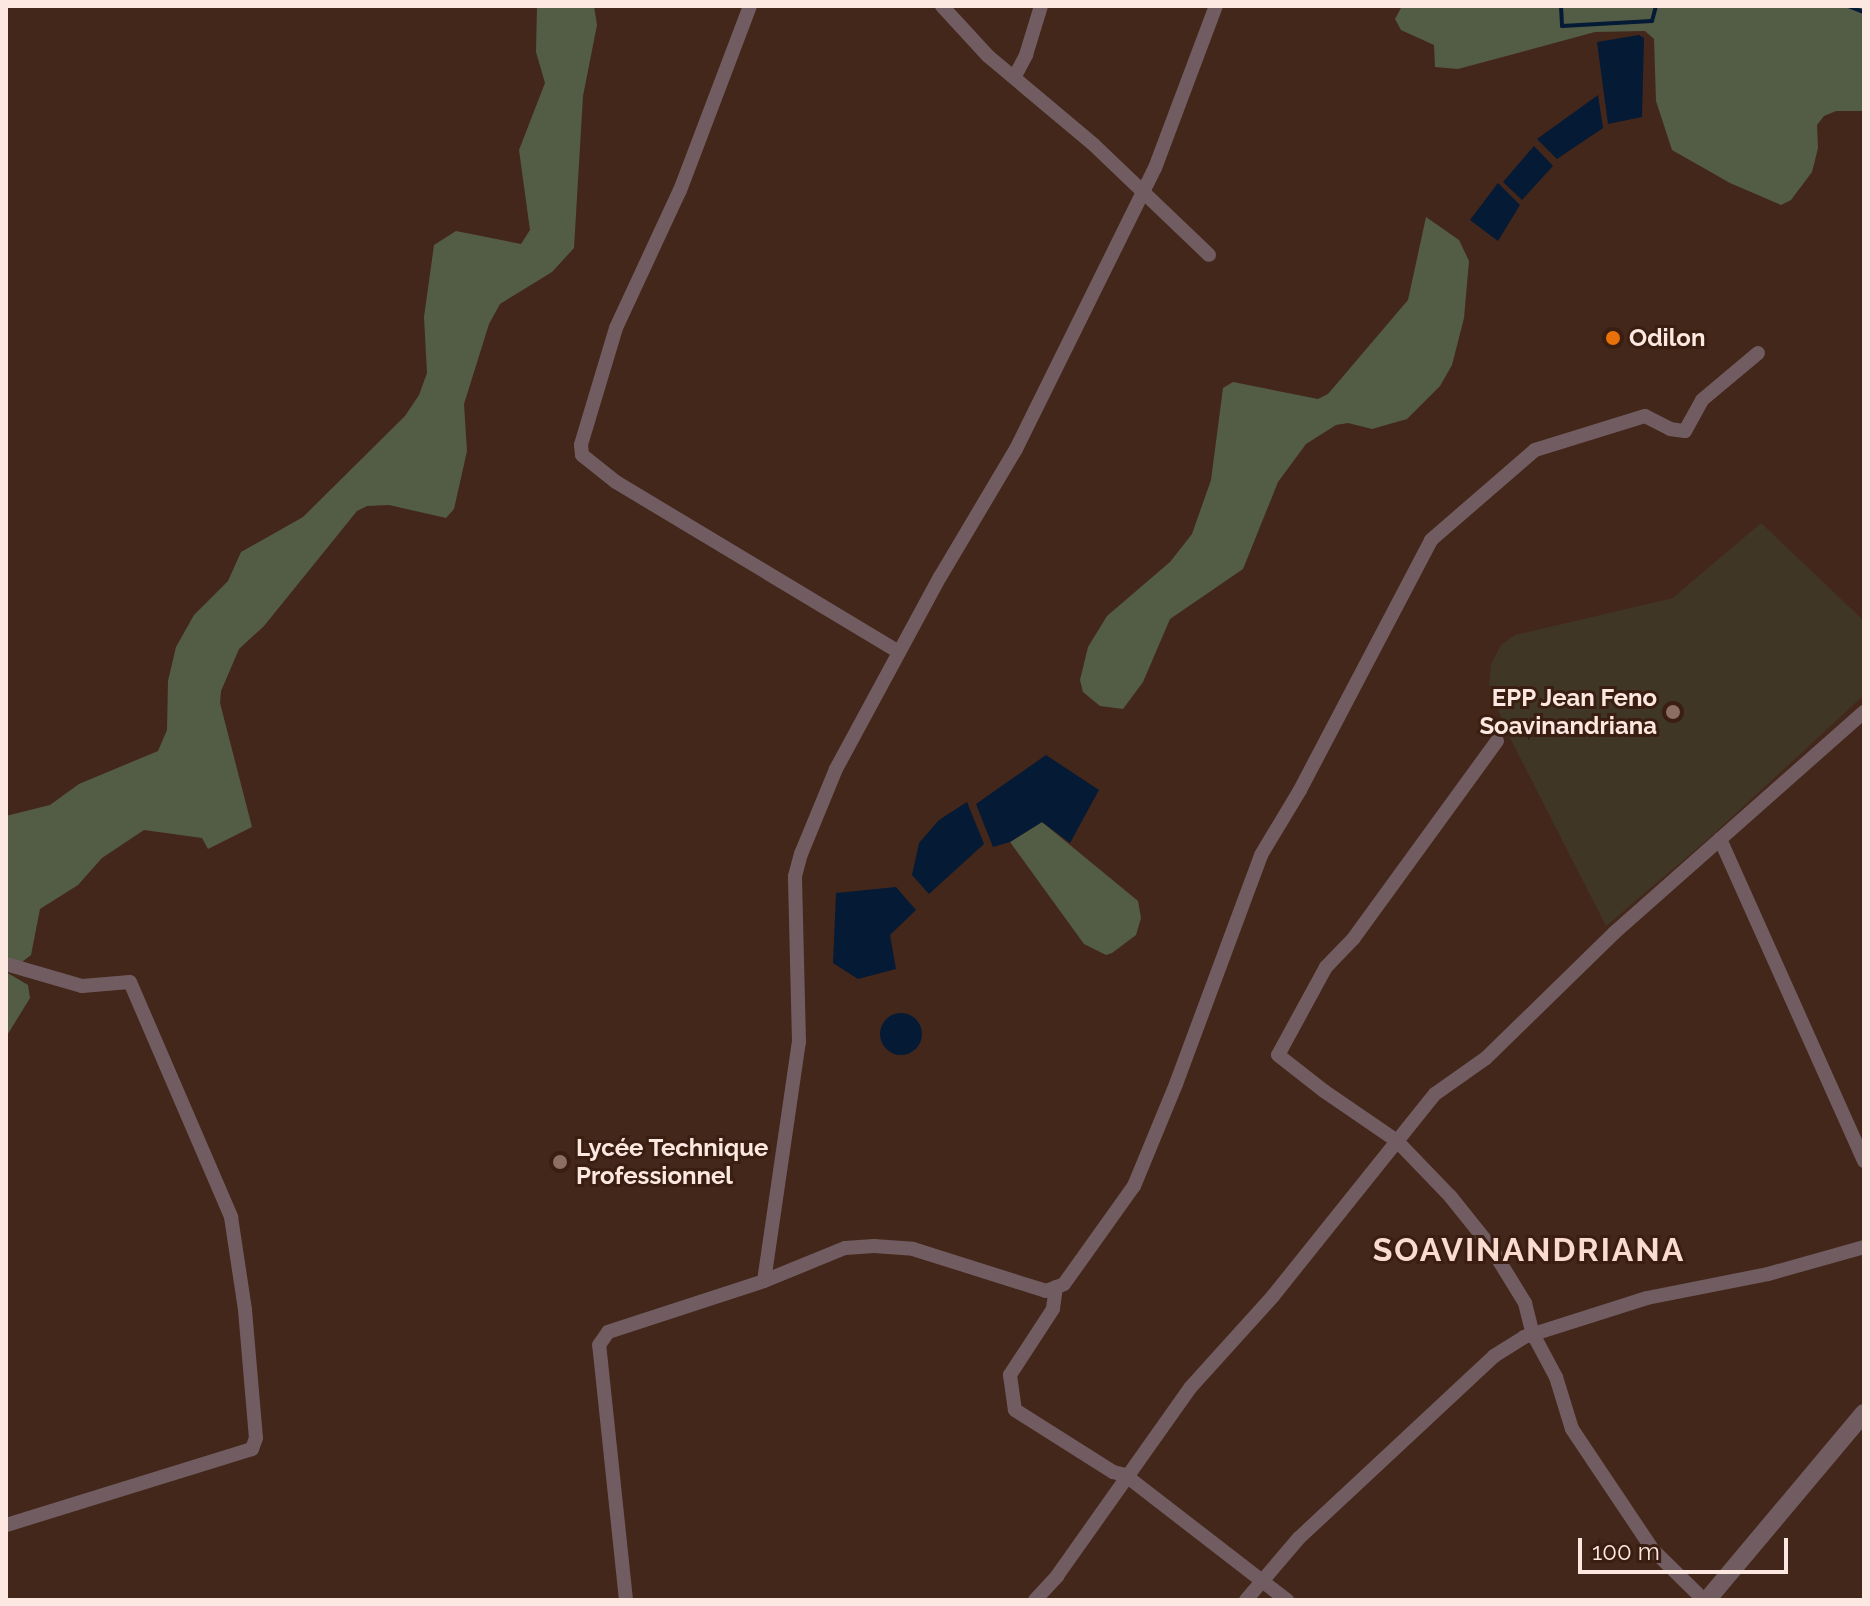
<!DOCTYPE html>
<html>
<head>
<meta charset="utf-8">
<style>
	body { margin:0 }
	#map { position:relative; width:1870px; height:1606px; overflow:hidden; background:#44271b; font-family:Raleway,sans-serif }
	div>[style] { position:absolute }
	.education>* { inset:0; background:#403626 }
	.green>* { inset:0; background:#535d46 }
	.water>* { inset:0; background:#041a35 }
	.round { border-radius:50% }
	.stream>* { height:4px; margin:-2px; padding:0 2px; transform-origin:2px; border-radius:2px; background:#041a35 }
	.minor>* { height:14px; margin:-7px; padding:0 7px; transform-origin:7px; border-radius:7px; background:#715d61 }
	.tertiary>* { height:18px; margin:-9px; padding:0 9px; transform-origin:9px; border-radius:9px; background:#715d61 }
	.dots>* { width:22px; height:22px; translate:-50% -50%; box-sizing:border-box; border:4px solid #391e11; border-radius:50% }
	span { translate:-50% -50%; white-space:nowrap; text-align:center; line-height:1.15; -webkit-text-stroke:6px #391e11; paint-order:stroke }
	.poi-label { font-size:24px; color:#fce8e0; font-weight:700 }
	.left { translate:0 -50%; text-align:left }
	.right { translate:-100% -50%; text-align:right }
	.district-label { font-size:32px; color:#fadbce; font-weight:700; letter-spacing:2px }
	.frame { position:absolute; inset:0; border:8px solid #fce8e0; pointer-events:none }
	.scale { position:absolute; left:1578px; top:1538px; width:210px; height:36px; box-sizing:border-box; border:4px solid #fce8e0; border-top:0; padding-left:10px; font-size:24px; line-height:28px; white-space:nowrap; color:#fce8e0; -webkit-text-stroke:6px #391e11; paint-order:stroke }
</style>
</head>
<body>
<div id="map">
	<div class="education">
		<i style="clip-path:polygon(1761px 523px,1864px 621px,1864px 695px,1707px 840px,1606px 926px,1505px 728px,1489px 685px,1491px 664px,1501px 645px,1515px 635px,1673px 598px)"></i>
	</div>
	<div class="green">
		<i style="clip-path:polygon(537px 6px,594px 6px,597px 25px,583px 96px,574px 248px,552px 272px,500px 304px,489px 324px,464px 404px,467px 451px,454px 509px,446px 518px,389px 505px,367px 506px,357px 511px,264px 626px,239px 649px,221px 691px,220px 703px,252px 827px,208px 849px,202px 838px,144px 830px,102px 858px,78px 885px,40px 909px,31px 955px,22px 962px,6px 959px,6px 816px,50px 805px,79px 784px,158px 751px,167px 730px,168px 681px,176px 647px,194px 615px,228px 581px,241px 552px,303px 517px,405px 416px,419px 395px,427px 373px,424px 317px,434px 245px,456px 231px,521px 244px,530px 230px,519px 150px,545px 83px,536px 52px)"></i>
		<i style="clip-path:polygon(1402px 6px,1864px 6px,1864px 111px,1836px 111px,1824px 116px,1817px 125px,1818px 148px,1812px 172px,1791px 200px,1781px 205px,1730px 183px,1672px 150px,1656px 101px,1654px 39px,1645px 31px,1595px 32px,1458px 69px,1435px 67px,1434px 45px,1401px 30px,1395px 19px)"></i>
		<i style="clip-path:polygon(1426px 217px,1459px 240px,1469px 261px,1464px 318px,1452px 365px,1440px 386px,1407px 419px,1372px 429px,1348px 423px,1336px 425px,1306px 444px,1278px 482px,1243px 569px,1170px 619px,1143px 682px,1123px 709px,1100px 706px,1083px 692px,1080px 680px,1088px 647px,1107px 616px,1170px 562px,1192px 534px,1211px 480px,1223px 388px,1233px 382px,1318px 399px,1328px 394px,1408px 300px)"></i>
		<i style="clip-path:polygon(1042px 822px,1138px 901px,1141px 918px,1136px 935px,1112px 953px,1106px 955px,1084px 944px,1010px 842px)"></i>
		<i style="clip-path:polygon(6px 972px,28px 985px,30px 998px,6px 1037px)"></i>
	</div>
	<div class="water">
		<i style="clip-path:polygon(1639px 35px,1644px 38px,1642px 117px,1608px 124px,1597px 42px)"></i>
		<i style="clip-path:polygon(1598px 95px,1603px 128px,1557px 159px,1537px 139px)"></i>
		<i style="clip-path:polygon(1534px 146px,1553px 166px,1522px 200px,1503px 182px)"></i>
		<i style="clip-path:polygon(1498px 183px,1520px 205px,1498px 241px,1470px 220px)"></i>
		<i style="clip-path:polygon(1046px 755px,1099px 790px,1070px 843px,1042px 822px,1010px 842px,993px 847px,976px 804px)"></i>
		<i style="clip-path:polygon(967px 802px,984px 844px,929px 894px,912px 875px,919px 843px,939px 820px)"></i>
		<i style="clip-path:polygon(896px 887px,916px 910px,890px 935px,896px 969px,858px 979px,833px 963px,836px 893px)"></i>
		<i class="round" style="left:880px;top:1013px;width:42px;height:42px"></i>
	</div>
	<div class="stream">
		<i style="left:1561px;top:6px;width:20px;rotate:87deg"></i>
		<i style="left:1562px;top:26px;width:90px;rotate:-3.2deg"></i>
		<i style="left:1652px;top:21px;width:16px;rotate:-75deg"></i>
		<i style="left:1848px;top:6px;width:17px;rotate:21deg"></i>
	</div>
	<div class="minor">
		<i style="left:750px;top:6px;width:197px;rotate:110.8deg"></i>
		<i style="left:680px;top:190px;width:152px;rotate:114.9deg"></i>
		<i style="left:616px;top:328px;width:122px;rotate:106.7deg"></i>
		<i style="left:581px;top:445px;width:10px;rotate:84deg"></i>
		<i style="left:582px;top:455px;width:43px;rotate:38.5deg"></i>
		<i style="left:616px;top:482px;width:330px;rotate:31deg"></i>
		<i style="left:942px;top:6px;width:68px;rotate:47.4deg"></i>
		<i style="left:988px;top:56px;width:138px;rotate:40deg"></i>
		<i style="left:1094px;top:145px;width:159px;rotate:43.7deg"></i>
		<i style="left:1015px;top:76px;width:24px;rotate:-62deg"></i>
		<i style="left:1026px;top:55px;width:51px;rotate:-73deg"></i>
		<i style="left:1497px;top:741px;width:245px;rotate:126deg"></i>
		<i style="left:1353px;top:939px;width:39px;rotate:134deg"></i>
		<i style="left:1326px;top:967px;width:100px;rotate:118.6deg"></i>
		<i style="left:1278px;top:1055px;width:58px;rotate:38deg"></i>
		<i style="left:1324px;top:1091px;width:88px;rotate:34.4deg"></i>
		<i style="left:1397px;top:1141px;width:76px;rotate:46.1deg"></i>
		<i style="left:1450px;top:1196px;width:64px;rotate:51.3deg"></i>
		<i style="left:1490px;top:1246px;width:67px;rotate:58.4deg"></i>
		<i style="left:1525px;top:1303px;width:32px;rotate:76deg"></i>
		<i style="left:1533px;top:1334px;width:49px;rotate:61.9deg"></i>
		<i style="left:1556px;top:1377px;width:54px;rotate:72.9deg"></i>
		<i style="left:1572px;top:1429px;width:146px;rotate:56.2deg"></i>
		<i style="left:1653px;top:1550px;width:71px;rotate:44.4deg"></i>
		<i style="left:1720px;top:839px;width:353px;rotate:65.9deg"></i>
		<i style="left:6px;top:964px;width:79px;rotate:16.1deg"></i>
		<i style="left:82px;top:986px;width:48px;rotate:-4.8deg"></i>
		<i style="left:130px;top:982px;width:256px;rotate:66.7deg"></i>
		<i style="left:231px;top:1217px;width:94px;rotate:81.4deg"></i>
		<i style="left:245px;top:1310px;width:128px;rotate:85.1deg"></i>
		<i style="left:256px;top:1438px;width:12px;rotate:110deg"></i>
		<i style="left:252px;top:1449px;width:257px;rotate:162.8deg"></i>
		<i style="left:764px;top:1281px;width:87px;rotate:-22.2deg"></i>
		<i style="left:845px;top:1248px;width:29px;rotate:-4deg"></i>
		<i style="left:874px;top:1246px;width:39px;rotate:4deg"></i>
		<i style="left:913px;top:1249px;width:139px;rotate:17.5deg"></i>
		<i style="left:1046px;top:1291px;width:19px;rotate:-21deg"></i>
		<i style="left:1064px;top:1284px;width:120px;rotate:-54.5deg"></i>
		<i style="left:1134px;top:1186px;width:110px;rotate:-67.6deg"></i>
		<i style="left:1176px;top:1084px;width:244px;rotate:-69.6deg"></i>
		<i style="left:1261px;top:855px;width:76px;rotate:-59deg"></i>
		<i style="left:1300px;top:790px;width:282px;rotate:-62.3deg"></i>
		<i style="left:1431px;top:540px;width:138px;rotate:-40.9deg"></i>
		<i style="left:1535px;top:450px;width:115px;rotate:-17.2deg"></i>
		<i style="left:1645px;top:416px;width:28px;rotate:27deg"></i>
		<i style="left:1670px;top:429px;width:15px;rotate:8deg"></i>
		<i style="left:1685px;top:431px;width:35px;rotate:-61deg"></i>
		<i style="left:1702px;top:400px;width:73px;rotate:-40deg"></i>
		<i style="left:1056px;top:1287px;width:22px;rotate:98deg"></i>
		<i style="left:1053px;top:1309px;width:79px;rotate:123.1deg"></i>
		<i style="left:1010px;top:1375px;width:35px;rotate:82deg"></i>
		<i style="left:1015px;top:1410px;width:116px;rotate:32.3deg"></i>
		<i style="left:1113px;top:1472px;width:12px;rotate:14deg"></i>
		<i style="left:1125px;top:1475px;width:205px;rotate:37.7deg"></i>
		<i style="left:626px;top:1600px;width:256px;rotate:-96deg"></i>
		<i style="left:599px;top:1345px;width:16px;rotate:-55deg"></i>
		<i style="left:608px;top:1332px;width:164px;rotate:-18.1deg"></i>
		<i style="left:764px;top:1281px;width:242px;rotate:-81.7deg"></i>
		<i style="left:799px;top:1042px;width:166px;rotate:-91.4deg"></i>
		<i style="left:795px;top:876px;width:23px;rotate:-75deg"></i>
		<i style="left:801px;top:854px;width:92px;rotate:-67.6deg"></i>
		<i style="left:836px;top:769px;width:218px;rotate:-61.6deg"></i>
		<i style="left:940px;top:577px;width:149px;rotate:-59.3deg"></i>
		<i style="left:1016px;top:449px;width:313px;rotate:-63.7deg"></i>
		<i style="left:1155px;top:168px;width:173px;rotate:-69.4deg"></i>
		<i style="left:1035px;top:1600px;width:33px;rotate:-47deg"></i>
		<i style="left:1057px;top:1576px;width:230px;rotate:-54.7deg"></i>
		<i style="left:1190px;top:1388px;width:124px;rotate:-47.9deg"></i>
		<i style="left:1273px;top:1296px;width:259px;rotate:-51.3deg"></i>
		<i style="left:1435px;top:1094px;width:62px;rotate:-35.2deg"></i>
		<i style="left:1486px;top:1058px;width:179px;rotate:-44.3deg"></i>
		<i style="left:1614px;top:933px;width:334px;rotate:-41.5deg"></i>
		<i style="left:1246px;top:1600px;width:82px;rotate:-49.5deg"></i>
		<i style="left:1299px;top:1538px;width:267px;rotate:-43deg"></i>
		<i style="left:1494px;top:1356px;width:36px;rotate:-32deg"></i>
		<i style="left:1524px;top:1337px;width:129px;rotate:-17.6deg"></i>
		<i style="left:1647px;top:1298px;width:123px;rotate:-11.2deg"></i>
		<i style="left:1768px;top:1274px;width:100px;rotate:-15.7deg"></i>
	</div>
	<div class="tertiary">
		<i style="left:1707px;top:1600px;width:244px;rotate:-50deg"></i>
	</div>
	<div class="dots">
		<i style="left:1613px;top:338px;background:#e8710a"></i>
		<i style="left:1673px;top:712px;background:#8d6e63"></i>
		<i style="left:560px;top:1162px;background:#8d6e63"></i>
	</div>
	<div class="poi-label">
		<span class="left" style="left:1629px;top:338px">Odilon</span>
		<span class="right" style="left:1657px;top:712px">EPP Jean Feno<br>Soavinandriana</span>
		<span class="left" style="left:576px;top:1162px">Lycée Technique<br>Professionnel</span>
	</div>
	<div class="district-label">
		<span style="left:1529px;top:1250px">SOAVINANDRIANA</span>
	</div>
	<div class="frame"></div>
	<div class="scale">100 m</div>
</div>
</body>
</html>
